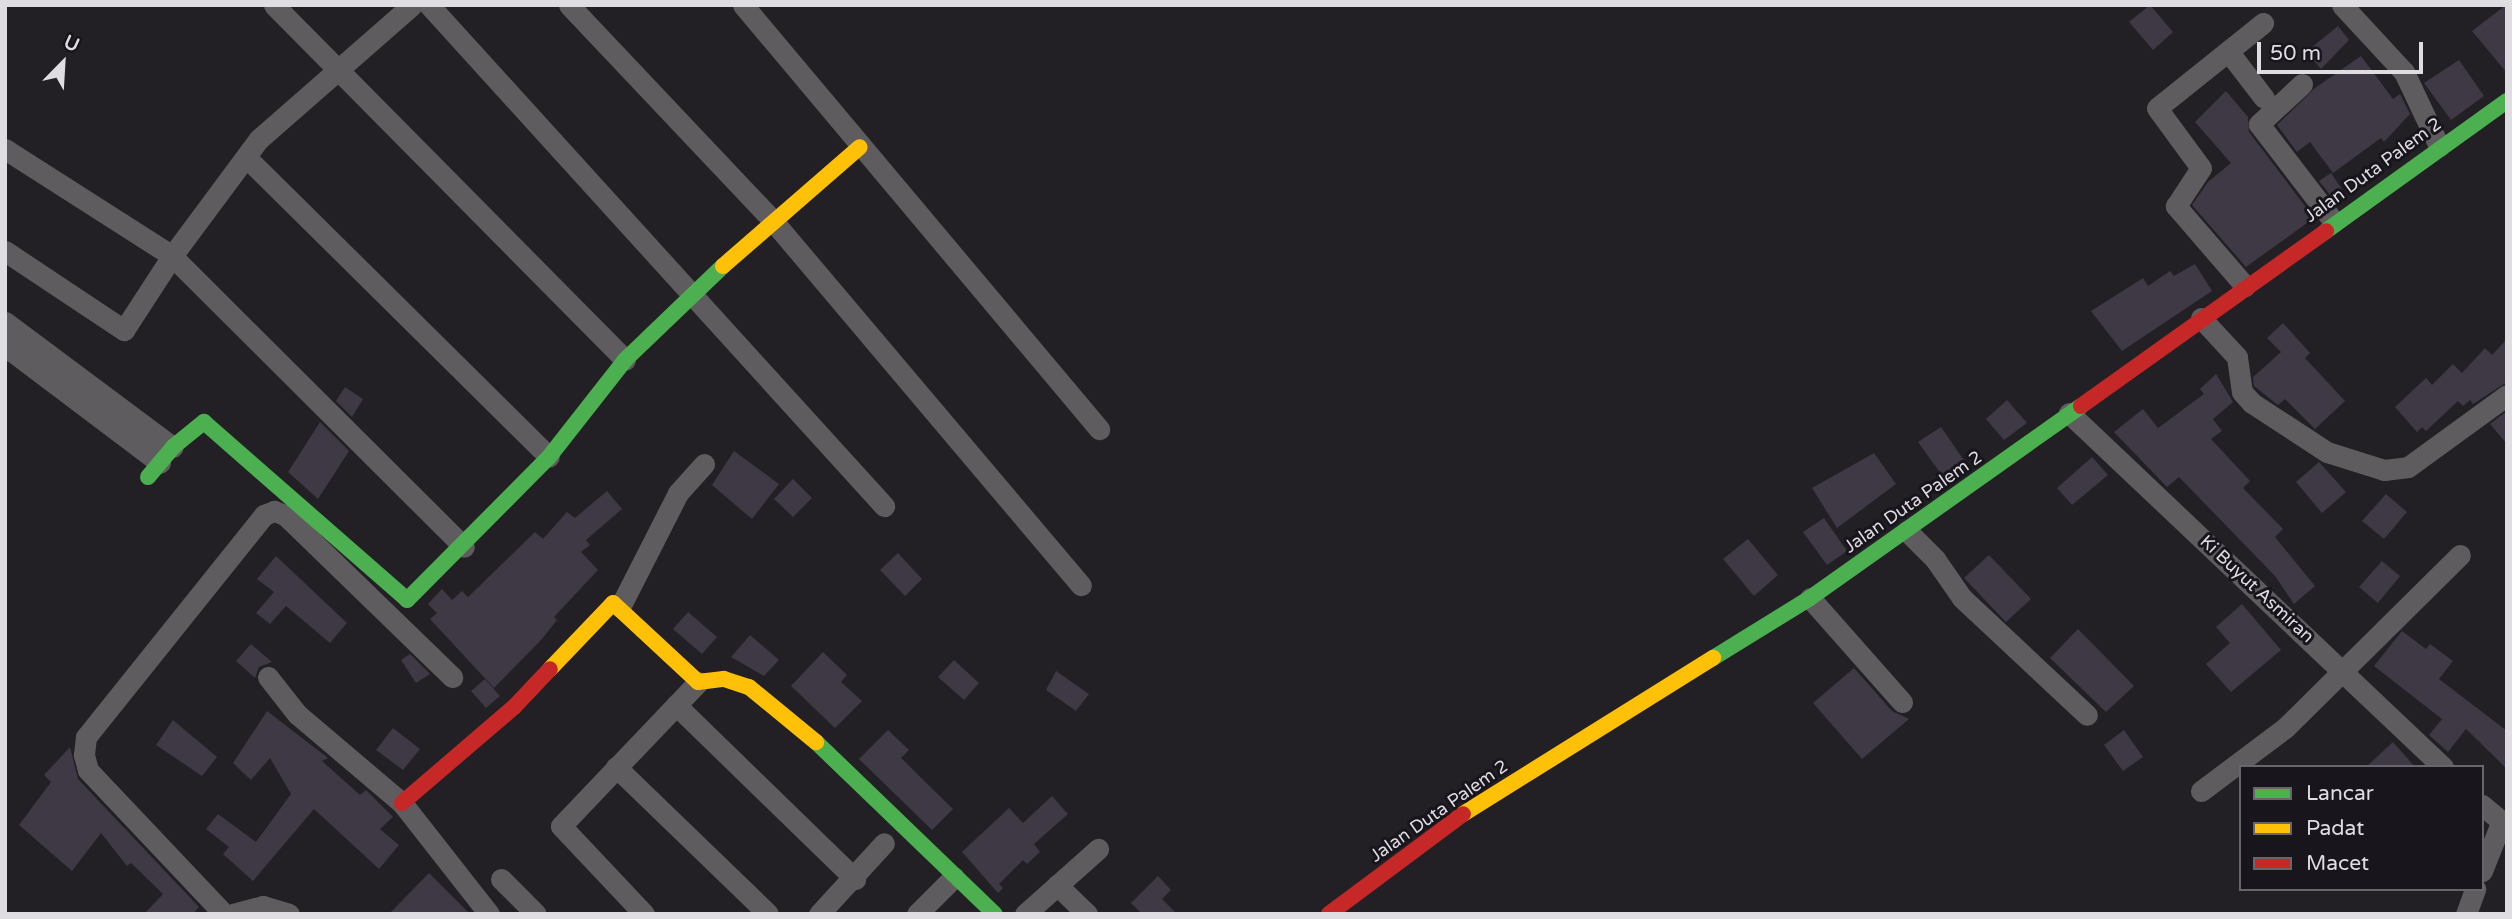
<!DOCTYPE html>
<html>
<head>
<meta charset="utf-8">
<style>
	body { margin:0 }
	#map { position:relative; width:2512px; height:919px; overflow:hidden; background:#222024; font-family:"Varela Round",sans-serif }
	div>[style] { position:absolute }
	.building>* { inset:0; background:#3f3845 }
	.street>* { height:21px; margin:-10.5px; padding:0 10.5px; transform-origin:10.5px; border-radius:10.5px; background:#5e5c5f }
	.fast>* { height:16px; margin:-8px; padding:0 8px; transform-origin:8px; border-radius:8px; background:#4caf50 }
	.slow>* { height:16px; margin:-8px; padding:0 8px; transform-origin:8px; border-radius:8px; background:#ffc107 }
	.jam>* { height:16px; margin:-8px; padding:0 8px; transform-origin:8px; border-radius:8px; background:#c62828 }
	span { translate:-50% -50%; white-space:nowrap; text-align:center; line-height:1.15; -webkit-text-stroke:6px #19151d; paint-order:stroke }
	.street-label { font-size:18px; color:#dfdce2 }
	.frame { position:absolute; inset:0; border:7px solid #dfdce2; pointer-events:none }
	.legend { position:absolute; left:2239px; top:765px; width:245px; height:126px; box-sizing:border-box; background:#19151d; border:2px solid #68656c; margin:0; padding:9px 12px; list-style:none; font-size:21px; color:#dfdce2 }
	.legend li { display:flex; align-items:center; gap:14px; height:35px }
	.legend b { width:35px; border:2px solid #68656c }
	.north { position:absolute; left:28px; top:28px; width:70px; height:70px; -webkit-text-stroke:5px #19151d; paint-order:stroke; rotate:24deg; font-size:19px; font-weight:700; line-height:28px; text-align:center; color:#dfdce2 }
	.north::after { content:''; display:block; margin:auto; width:24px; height:32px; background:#dfdce2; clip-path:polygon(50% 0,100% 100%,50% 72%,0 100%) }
	.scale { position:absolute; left:2257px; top:42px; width:166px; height:32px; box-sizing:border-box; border:4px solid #dfdce2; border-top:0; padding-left:9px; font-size:21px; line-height:24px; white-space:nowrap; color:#dfdce2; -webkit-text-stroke:5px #19151d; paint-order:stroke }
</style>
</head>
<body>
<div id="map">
	<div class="building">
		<i style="clip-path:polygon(2150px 5px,2173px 32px,2153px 50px,2129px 22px)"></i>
		<i style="clip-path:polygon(2506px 5px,2507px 5px,2507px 73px,2472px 31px)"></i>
		<i style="clip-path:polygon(2338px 26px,2349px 40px,2321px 69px,2306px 52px)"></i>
		<i style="clip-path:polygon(2361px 56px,2393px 99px,2400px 94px,2410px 114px,2384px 142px,2381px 138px,2333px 173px,2310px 142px,2297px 152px,2277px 125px,2315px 88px)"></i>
		<i style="clip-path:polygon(2459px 60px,2484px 96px,2451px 120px,2424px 83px)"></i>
		<i style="clip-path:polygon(2226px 91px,2248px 117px,2249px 132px,2314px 218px,2246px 267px,2192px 205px,2208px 182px,2231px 163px,2195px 122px)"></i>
		<i style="clip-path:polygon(2331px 173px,2346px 195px,2336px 202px,2319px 181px)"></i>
		<i style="clip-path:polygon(2195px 264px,2212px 291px,2122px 351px,2091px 311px,2143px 278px,2148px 286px,2170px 271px,2174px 276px)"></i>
		<i style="clip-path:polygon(2283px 323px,2310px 353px,2305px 358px,2345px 401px,2315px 429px,2285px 399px,2278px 405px,2254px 386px,2253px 377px,2281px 352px,2267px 338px)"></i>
		<i style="clip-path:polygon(2507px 339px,2507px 382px,2473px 404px,2470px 400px,2463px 406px,2458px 401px,2426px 431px,2422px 427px,2417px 432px,2395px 407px,2426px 378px,2432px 385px,2453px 364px,2462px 373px,2485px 348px,2492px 355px)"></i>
		<i style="clip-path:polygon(2216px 374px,2233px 402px,2213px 419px,2222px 431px,2211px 439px,2250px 481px,2243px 488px,2283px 529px,2275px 537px,2315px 586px,2294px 604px,2275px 576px,2179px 477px,2167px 487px,2114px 432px,2143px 409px,2158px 428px,2204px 394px,2200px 389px)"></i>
		<i style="clip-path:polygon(345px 387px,363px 399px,352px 417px,336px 401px)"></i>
		<i style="clip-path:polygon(2007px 400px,2027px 423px,2004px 440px,1986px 419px)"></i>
		<i style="clip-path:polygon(2507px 411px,2507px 444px,2490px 424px)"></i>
		<i style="clip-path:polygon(320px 422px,349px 451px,318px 499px,288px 472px)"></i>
		<i style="clip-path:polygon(1941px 427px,1968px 466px,1946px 481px,1918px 442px)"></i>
		<i style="clip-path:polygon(734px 451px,779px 484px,752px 519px,712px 485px)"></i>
		<i style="clip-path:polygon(1874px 453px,1896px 484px,1837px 528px,1812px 488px)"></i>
		<i style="clip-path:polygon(2092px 457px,2108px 475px,2072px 505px,2057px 488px)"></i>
		<i style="clip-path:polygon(2319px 462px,2346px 492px,2322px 513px,2296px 482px)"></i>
		<i style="clip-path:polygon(793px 479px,812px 498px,793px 517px,774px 499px)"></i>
		<i style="clip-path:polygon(607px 491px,622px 509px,586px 540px,590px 545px,581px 552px,598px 570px,554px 617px,557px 620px,541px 640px,494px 688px,430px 619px,437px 613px,428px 604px,442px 589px,452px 600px,462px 591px,468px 597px,535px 532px,543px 539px,567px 512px,575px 518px)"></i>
		<i style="clip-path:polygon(2386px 494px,2407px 512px,2384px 539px,2362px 521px)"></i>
		<i style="clip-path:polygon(1824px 518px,1847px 551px,1827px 565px,1803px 532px)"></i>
		<i style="clip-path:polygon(1748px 539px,1778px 575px,1754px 596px,1723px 559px)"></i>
		<i style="clip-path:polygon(898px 553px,922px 579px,905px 596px,880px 570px)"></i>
		<i style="clip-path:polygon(1989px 555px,2031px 599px,2006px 622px,1964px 578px)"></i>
		<i style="clip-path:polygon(276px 556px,347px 623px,330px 643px,286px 606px,270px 624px,256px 613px,274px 592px,257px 579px)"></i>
		<i style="clip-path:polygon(2382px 561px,2400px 576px,2378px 603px,2359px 587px)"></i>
		<i style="clip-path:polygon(2242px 604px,2281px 650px,2231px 692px,2206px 664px,2230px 643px,2216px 627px)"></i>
		<i style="clip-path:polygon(688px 612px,717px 637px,702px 654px,673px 629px)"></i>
		<i style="clip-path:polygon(2078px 629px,2134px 686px,2106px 712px,2050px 658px)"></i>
		<i style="clip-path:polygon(2402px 631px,2426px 649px,2430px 644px,2453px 661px,2439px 679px,2507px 731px,2507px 769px,2466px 729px,2448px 752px,2429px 735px,2442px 719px,2374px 666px)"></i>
		<i style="clip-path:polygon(750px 635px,779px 660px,764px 676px,731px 657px)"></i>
		<i style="clip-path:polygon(251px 644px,272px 662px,259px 667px,255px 678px,236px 661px)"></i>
		<i style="clip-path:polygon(823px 652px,847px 675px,841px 682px,862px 701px,835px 728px,791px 686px)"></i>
		<i style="clip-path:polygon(410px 654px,430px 674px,416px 683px,401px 660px)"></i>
		<i style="clip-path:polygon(954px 660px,979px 683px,964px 700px,938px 677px)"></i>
		<i style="clip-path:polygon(1854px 668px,1892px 711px,1909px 719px,1862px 759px,1813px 703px)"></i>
		<i style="clip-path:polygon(1056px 671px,1089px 694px,1076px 711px,1046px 690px)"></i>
		<i style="clip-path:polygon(485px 679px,500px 696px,486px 708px,471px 691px)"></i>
		<i style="clip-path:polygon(267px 711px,328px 758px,322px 761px,360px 795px,366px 790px,393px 817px,380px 829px,399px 845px,379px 869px,314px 809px,253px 881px,223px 854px,229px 847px,206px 829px,218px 814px,256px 842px,291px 794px,270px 758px,251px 780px,233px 763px)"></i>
		<i style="clip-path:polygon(173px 720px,217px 757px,202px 776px,156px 745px)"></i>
		<i style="clip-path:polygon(393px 728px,420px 749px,403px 770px,376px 750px)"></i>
		<i style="clip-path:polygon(888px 730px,909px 750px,901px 758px,953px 809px,932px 830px,859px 759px)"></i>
		<i style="clip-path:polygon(2124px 730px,2143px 757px,2123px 771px,2104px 745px)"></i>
		<i style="clip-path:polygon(2393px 742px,2415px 767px,2366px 767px)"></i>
		<i style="clip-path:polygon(70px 747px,78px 779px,199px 907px,193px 914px,144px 914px,163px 894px,131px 863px,127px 866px,101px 833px,72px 871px,19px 825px,51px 782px,44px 775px)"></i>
		<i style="clip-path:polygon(1052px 796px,1068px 814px,1034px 844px,1040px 852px,1027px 864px,1023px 860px,999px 884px,1003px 888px,998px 893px,962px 852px,1009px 808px,1023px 823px)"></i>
		<i style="clip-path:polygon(429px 873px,470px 914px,389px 914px)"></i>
		<i style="clip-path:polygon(1158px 876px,1171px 890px,1162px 899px,1177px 914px,1142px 914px,1131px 903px)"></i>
	</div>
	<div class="street">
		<i style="left:274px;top:5px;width:499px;rotate:45.3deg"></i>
		<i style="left:429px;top:5px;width:677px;rotate:47.75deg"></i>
		<i style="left:569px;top:5px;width:297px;rotate:46.6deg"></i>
		<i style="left:773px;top:221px;width:477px;rotate:49.8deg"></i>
		<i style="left:743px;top:5px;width:554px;rotate:49.98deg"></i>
		<i style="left:2342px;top:5px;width:91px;rotate:47.2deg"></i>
		<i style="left:2404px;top:72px;width:82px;rotate:64.7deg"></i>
		<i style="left:2228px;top:51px;width:59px;rotate:52.5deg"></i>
		<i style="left:2302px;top:84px;width:59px;rotate:137.1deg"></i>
		<i style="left:2259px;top:124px;width:123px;rotate:52.6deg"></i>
		<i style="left:5px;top:149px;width:198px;rotate:32.6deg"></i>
		<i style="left:172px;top:256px;width:412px;rotate:44.9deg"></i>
		<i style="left:246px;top:157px;width:426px;rotate:44.7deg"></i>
		<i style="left:5px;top:251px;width:143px;rotate:33.6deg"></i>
		<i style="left:124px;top:330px;width:88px;rotate:-57deg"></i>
		<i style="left:172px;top:256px;width:146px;rotate:-53.4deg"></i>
		<i style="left:259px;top:139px;width:203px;rotate:-41.2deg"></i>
		<i style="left:2245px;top:286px;width:106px;rotate:-130.8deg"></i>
		<i style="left:2176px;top:206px;width:45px;rotate:-56.7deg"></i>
		<i style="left:2201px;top:168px;width:74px;rotate:-126.3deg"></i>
		<i style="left:2157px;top:108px;width:136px;rotate:-38.7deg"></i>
		<i style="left:2201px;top:318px;width:53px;rotate:47.3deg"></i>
		<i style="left:2237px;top:357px;width:35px;rotate:82deg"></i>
		<i style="left:2242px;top:392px;width:15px;rotate:48deg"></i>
		<i style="left:2252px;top:403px;width:90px;rotate:33.2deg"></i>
		<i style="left:2327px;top:452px;width:60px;rotate:17.5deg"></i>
		<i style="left:2384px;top:470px;width:24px;rotate:-7deg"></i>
		<i style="left:2408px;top:467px;width:122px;rotate:-36deg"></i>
		<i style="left:5px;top:322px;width:209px;rotate:36.7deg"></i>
		<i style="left:5px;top:346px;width:194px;rotate:37deg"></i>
		<i style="left:2069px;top:413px;width:515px;rotate:43.43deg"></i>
		<i style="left:1907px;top:531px;width:40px;rotate:45deg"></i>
		<i style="left:1935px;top:559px;width:47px;rotate:55.3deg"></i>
		<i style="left:1962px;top:598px;width:171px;rotate:43.1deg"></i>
		<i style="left:1810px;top:598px;width:139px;rotate:48.5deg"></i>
		<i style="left:620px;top:607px;width:128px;rotate:-63deg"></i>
		<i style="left:678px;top:493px;width:39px;rotate:-48deg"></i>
		<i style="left:268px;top:677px;width:47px;rotate:51.9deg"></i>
		<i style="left:297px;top:714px;width:138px;rotate:40.3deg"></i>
		<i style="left:402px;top:803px;width:141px;rotate:51.9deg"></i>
		<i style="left:676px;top:705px;width:250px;rotate:44.2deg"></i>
		<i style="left:616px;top:767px;width:211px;rotate:44deg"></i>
		<i style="left:2201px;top:791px;width:105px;rotate:-36.9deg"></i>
		<i style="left:2285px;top:728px;width:246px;rotate:-44.7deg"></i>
		<i style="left:2482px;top:805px;width:33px;rotate:40deg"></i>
		<i style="left:2482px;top:871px;width:52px;rotate:-68.4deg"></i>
		<i style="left:501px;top:879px;width:49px;rotate:45deg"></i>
		<i style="left:1057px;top:885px;width:42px;rotate:44deg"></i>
		<i style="left:224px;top:914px;width:198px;rotate:-133.4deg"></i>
		<i style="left:88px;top:770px;width:16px;rotate:-105deg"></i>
		<i style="left:84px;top:755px;width:18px;rotate:-84deg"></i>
		<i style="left:86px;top:737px;width:285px;rotate:-51.3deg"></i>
		<i style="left:264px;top:515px;width:11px;rotate:-22deg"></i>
		<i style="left:274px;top:511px;width:12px;rotate:20deg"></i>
		<i style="left:285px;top:515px;width:233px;rotate:44.1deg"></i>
		<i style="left:233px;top:914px;width:31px;rotate:-15deg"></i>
		<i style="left:263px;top:906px;width:27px;rotate:17deg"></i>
		<i style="left:644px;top:914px;width:121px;rotate:-133.3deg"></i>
		<i style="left:561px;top:826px;width:199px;rotate:-46.4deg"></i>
		<i style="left:819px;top:914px;width:96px;rotate:-47.5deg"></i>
		<i style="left:917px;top:914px;width:52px;rotate:-45deg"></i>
		<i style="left:1025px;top:914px;width:98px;rotate:-41.7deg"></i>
		<i style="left:2466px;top:914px;width:27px;rotate:-70deg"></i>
	</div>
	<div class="fast">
		<i style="left:2326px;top:231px;width:223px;rotate:-35.7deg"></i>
		<i style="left:148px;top:477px;width:39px;rotate:-50deg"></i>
		<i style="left:173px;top:447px;width:40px;rotate:-39deg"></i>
		<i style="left:204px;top:422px;width:270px;rotate:41.2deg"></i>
		<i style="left:407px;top:600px;width:202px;rotate:-45.2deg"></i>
		<i style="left:549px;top:457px;width:123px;rotate:-51.9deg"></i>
		<i style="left:625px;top:360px;width:136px;rotate:-43.8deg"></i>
		<i style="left:1713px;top:658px;width:114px;rotate:-31.7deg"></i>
		<i style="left:1810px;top:598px;width:332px;rotate:-35.3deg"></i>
		<i style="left:816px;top:742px;width:248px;rotate:43.9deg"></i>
	</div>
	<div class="slow">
		<i style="left:723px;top:266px;width:181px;rotate:-41deg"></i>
		<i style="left:550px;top:669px;width:91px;rotate:-46.3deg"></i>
		<i style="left:613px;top:603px;width:116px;rotate:42.9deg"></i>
		<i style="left:698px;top:682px;width:26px;rotate:-7deg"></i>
		<i style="left:724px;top:679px;width:26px;rotate:18deg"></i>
		<i style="left:749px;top:687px;width:87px;rotate:39.4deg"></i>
		<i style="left:1463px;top:814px;width:295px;rotate:-32deg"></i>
	</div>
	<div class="jam">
		<i style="left:2081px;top:406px;width:301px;rotate:-35.5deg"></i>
		<i style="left:402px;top:803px;width:148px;rotate:-40.6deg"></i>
		<i style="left:514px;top:707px;width:52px;rotate:-46.5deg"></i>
		<i style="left:1329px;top:914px;width:167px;rotate:-36.7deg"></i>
	</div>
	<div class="street-label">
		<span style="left:2373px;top:170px;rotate:-36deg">Jalan Duta Palem 2</span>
		<span style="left:1913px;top:502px;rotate:-35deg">Jalan Duta Palem 2</span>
		<span style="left:2257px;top:589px;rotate:43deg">Ki Buyut Asmiran</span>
		<span style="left:1439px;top:811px;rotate:-35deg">Jalan Duta Palem 2</span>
	</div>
	<div class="frame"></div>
	<ul class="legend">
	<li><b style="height:9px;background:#4caf50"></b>Lancar</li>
	<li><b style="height:9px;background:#ffc107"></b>Padat</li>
	<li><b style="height:9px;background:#c62828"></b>Macet</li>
	</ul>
	<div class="north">U</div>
	<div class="scale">50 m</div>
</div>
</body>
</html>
